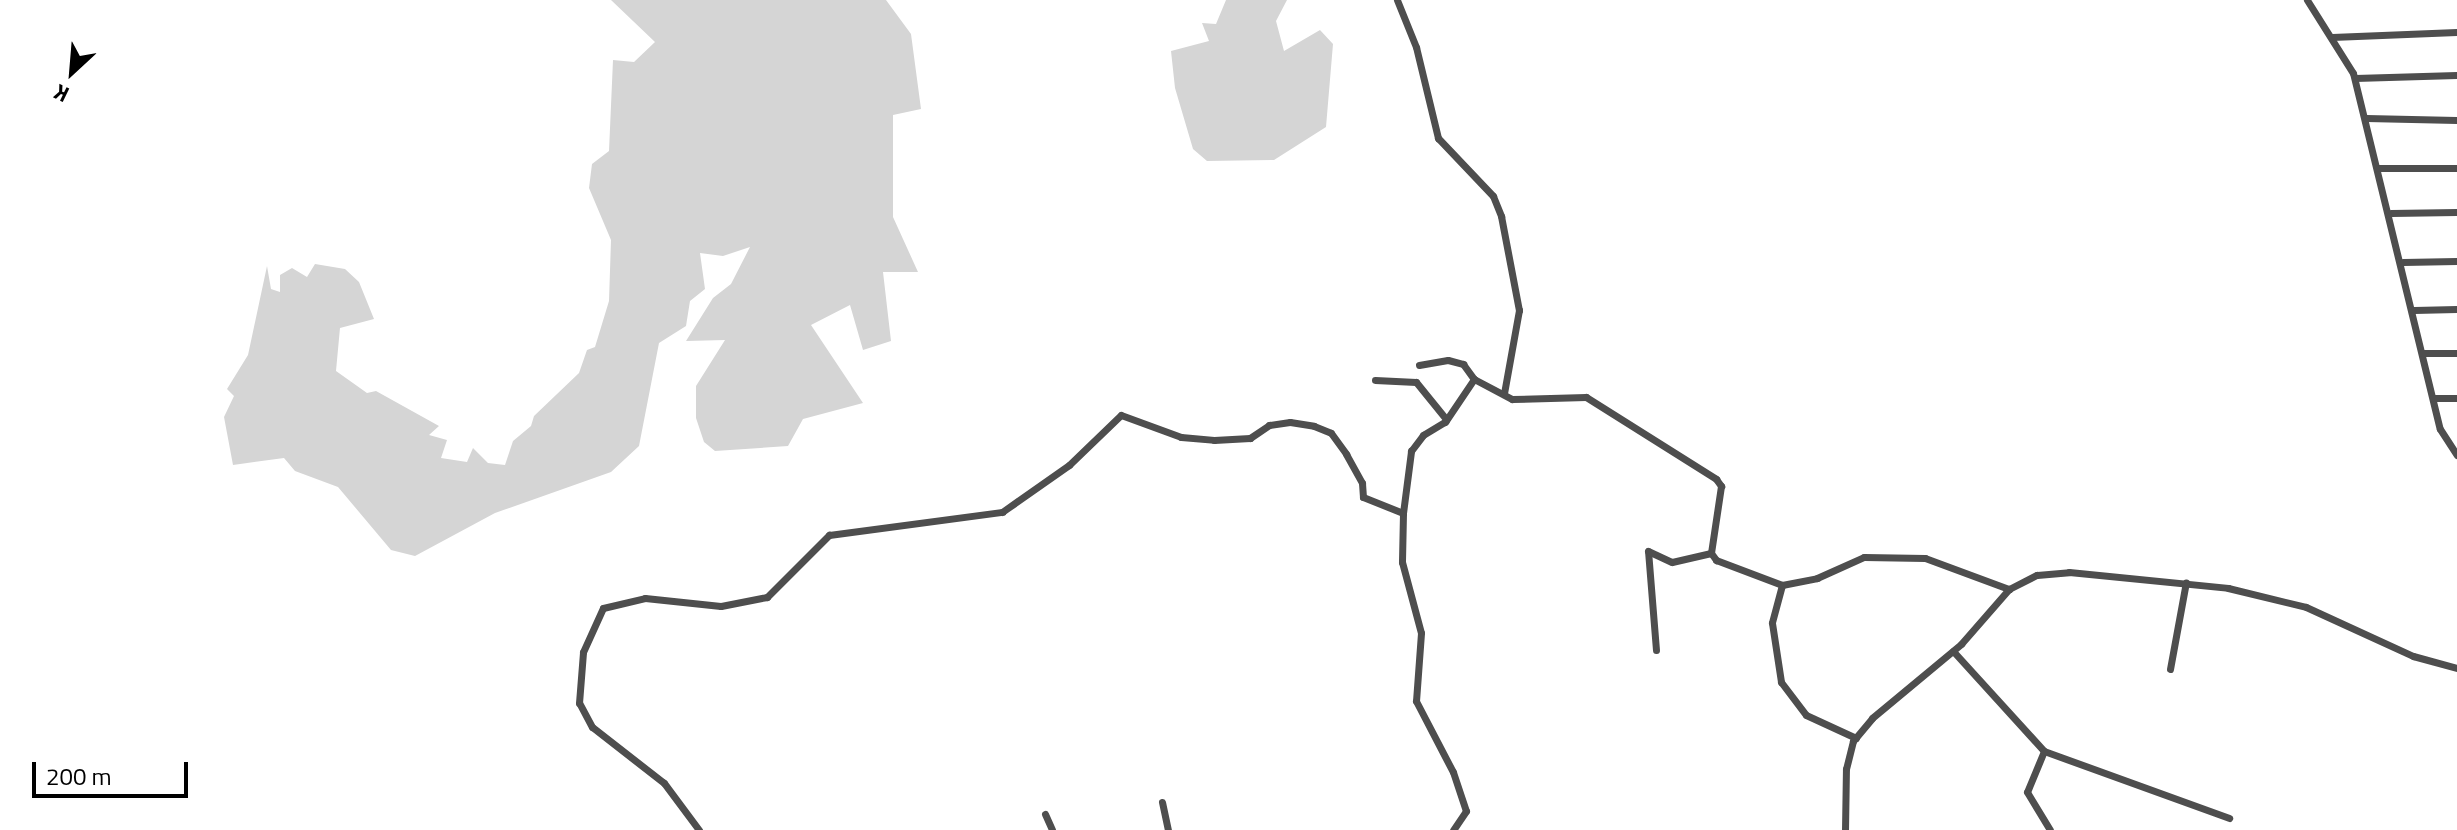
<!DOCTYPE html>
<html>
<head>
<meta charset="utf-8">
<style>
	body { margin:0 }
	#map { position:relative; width:2457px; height:830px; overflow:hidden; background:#fff; font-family:"Titillium Web",sans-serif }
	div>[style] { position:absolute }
	.green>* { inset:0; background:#d5d5d5 }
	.minor>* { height:7px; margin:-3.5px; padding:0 3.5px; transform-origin:3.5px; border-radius:3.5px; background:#4e4e4e }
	span { translate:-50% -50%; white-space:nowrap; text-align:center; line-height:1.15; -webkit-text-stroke:6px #fff; paint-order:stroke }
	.north { position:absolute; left:32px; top:32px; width:80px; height:80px; -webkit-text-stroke:6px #fff; paint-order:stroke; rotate:206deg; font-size:22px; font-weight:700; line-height:32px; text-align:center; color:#000 }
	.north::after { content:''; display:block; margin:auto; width:28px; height:36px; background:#000; clip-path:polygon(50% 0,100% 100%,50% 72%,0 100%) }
	.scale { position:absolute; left:32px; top:762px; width:156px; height:36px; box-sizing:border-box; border:4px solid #000; border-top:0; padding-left:10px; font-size:24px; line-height:28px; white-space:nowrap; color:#000; -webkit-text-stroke:6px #fff; paint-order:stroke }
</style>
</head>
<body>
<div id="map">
	<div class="green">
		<i style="clip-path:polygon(611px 0,886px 0,911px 34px,921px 109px,893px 115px,893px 217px,918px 272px,883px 272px,891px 341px,863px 350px,850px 305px,811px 325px,863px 403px,803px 419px,788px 446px,715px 451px,704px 442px,696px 418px,696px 386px,725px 340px,686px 341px,713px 298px,731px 284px,750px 247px,723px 256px,700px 253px,705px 289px,690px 301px,686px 326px,659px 343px,639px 446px,611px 472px,495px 513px,415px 556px,391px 550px,338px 487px,295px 471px,284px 458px,233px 465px,224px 417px,234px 396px,227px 389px,248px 355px,267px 266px,271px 289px,280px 292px,280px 275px,292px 268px,307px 277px,315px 264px,345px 269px,359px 282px,374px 319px,340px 328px,336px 371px,367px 393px,376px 391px,439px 426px,429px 435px,447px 440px,441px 458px,467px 462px,473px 448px,488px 463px,505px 465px,513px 441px,531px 426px,534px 416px,579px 373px,587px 350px,595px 347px,609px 301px,611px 240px,589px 188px,592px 164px,609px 151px,613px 60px,634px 62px,655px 42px)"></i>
		<i style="clip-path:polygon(1226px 0,1287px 0,1276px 21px,1284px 51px,1320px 30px,1333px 44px,1326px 127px,1274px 160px,1207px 161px,1193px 149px,1175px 88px,1171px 51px,1209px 41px,1202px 23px,1216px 24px)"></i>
	</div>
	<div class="minor">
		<i style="left:1397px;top:0;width:51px;rotate:68deg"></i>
		<i style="left:1416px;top:47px;width:94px;rotate:76.4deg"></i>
		<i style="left:1438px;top:138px;width:80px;rotate:46.5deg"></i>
		<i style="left:1493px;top:196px;width:22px;rotate:68deg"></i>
		<i style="left:1501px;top:216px;width:96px;rotate:79.2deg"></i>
		<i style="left:1519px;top:310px;width:84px;rotate:100.2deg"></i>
		<i style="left:2307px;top:0;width:86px;rotate:57.8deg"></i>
		<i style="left:2353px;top:73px;width:366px;rotate:76.3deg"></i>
		<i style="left:2440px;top:429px;width:31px;rotate:57deg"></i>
		<i style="left:2332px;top:37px;width:125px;rotate:-2.3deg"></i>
		<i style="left:2355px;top:78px;width:102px;rotate:-1.7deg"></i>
		<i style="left:2366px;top:118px;width:91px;rotate:1.3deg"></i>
		<i style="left:2379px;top:168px;width:78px"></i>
		<i style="left:2391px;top:213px;width:66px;rotate:-0.9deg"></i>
		<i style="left:2403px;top:262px;width:54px;rotate:-1.1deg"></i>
		<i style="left:2414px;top:310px;width:43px;rotate:-1.3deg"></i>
		<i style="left:2422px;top:353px;width:35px"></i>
		<i style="left:1419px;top:365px;width:29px;rotate:-10deg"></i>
		<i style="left:1448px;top:360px;width:16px;rotate:15deg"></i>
		<i style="left:1463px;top:364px;width:19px;rotate:54deg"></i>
		<i style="left:1375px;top:380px;width:41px;rotate:2.8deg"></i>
		<i style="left:1416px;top:382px;width:48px;rotate:51deg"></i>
		<i style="left:2433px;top:398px;width:24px"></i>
		<i style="left:1403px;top:513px;width:49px;rotate:91.2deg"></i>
		<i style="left:1402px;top:562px;width:73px;rotate:75deg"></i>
		<i style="left:1421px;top:633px;width:68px;rotate:94.2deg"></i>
		<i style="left:1416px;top:701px;width:80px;rotate:62.5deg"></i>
		<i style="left:1453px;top:772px;width:41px;rotate:71.6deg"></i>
		<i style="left:1466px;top:811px;width:23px;rotate:124deg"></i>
		<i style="left:1782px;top:585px;width:39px;rotate:105deg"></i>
		<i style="left:1772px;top:623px;width:60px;rotate:81.3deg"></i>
		<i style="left:1781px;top:682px;width:41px;rotate:52.9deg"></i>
		<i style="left:1806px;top:715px;width:55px;rotate:24.7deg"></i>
		<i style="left:1656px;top:650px;width:99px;rotate:-94.6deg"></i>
		<i style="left:1648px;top:551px;width:26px;rotate:25deg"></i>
		<i style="left:1672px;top:562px;width:40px;rotate:-13deg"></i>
		<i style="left:1953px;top:651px;width:135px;rotate:47.7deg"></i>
		<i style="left:2044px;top:751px;width:197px;rotate:19.9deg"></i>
		<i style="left:2170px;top:669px;width:88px;rotate:-79.6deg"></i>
		<i style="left:2044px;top:751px;width:44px;rotate:112.5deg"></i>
		<i style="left:2027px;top:792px;width:44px;rotate:58.8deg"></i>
		<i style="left:1162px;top:802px;width:29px;rotate:78deg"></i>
		<i style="left:1045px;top:814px;width:17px;rotate:66deg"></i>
		<i style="left:699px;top:830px;width:59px;rotate:-126.7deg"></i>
		<i style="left:664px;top:783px;width:91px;rotate:-142.1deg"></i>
		<i style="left:592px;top:727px;width:27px;rotate:-118deg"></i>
		<i style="left:579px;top:703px;width:51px;rotate:-85.5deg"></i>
		<i style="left:583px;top:652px;width:48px;rotate:-65.6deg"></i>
		<i style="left:603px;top:608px;width:43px;rotate:-13.4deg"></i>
		<i style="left:645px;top:598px;width:76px;rotate:6deg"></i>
		<i style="left:721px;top:606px;width:47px;rotate:-11.1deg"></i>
		<i style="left:767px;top:597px;width:88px;rotate:-45deg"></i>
		<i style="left:829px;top:535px;width:175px;rotate:-7.6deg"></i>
		<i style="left:1002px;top:512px;width:82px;rotate:-35deg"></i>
		<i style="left:1069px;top:465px;width:72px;rotate:-43.9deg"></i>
		<i style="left:1121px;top:415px;width:64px;rotate:20.1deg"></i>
		<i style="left:1181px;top:437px;width:33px;rotate:5deg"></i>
		<i style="left:1214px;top:440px;width:36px;rotate:-3deg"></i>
		<i style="left:1250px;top:438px;width:23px;rotate:-34deg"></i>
		<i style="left:1269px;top:425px;width:21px;rotate:-8deg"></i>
		<i style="left:1290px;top:422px;width:24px;rotate:9deg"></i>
		<i style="left:1314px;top:426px;width:18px;rotate:22deg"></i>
		<i style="left:1331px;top:433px;width:26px;rotate:54deg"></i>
		<i style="left:1346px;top:454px;width:33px;rotate:61deg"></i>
		<i style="left:1362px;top:483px;width:14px;rotate:86deg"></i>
		<i style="left:1363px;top:497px;width:43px;rotate:21.8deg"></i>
		<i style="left:1403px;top:513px;width:63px;rotate:-82.6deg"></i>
		<i style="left:1411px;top:451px;width:20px;rotate:-53deg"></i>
		<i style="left:1423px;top:435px;width:26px;rotate:-31deg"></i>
		<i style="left:1445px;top:422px;width:52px;rotate:-56deg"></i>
		<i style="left:1474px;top:379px;width:43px;rotate:27.8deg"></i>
		<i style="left:1512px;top:399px;width:74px;rotate:-1.5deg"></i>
		<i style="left:1586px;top:397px;width:154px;rotate:32.2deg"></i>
		<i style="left:1716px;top:479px;width:9px;rotate:54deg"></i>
		<i style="left:1721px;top:486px;width:68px;rotate:98.5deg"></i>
		<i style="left:1711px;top:553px;width:9px;rotate:54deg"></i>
		<i style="left:1716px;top:560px;width:71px;rotate:20.7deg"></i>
		<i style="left:1782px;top:585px;width:36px;rotate:-11deg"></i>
		<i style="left:1817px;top:578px;width:51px;rotate:-24.1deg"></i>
		<i style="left:1864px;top:557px;width:61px;rotate:0.9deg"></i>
		<i style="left:1925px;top:558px;width:90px;rotate:20.3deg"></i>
		<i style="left:1845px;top:830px;width:61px;rotate:-89.1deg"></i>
		<i style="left:1846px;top:769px;width:29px;rotate:-76deg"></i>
		<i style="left:1853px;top:741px;width:30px;rotate:-50deg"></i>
		<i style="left:1872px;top:718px;width:116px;rotate:-39.7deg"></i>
		<i style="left:1961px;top:644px;width:73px;rotate:-48.9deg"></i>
		<i style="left:2009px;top:589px;width:31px;rotate:-27deg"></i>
		<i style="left:2037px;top:575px;width:32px;rotate:-5deg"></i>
		<i style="left:2069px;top:572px;width:160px;rotate:5.7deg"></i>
		<i style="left:2228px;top:588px;width:80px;rotate:13.7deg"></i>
		<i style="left:2306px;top:607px;width:118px;rotate:24.6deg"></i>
		<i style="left:2413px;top:656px;width:46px;rotate:15.3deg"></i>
	</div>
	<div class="north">K</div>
	<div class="scale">200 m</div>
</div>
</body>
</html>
